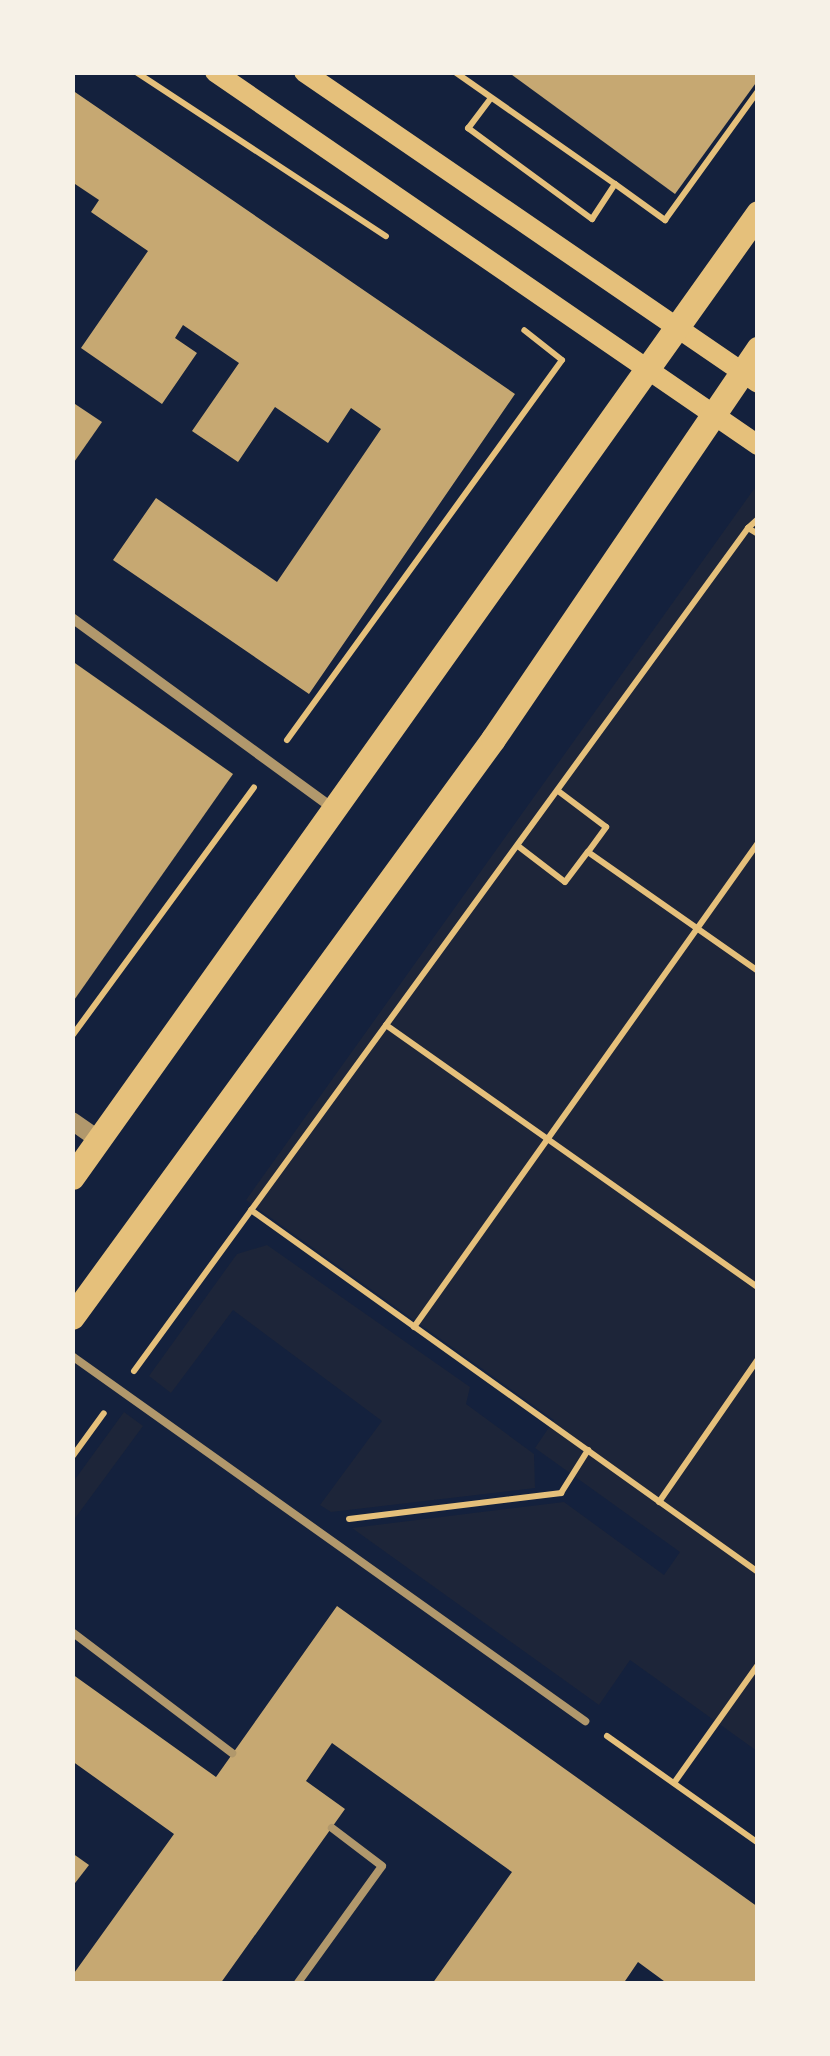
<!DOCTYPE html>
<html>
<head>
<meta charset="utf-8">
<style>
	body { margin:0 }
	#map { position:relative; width:830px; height:2056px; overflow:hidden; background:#14213d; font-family:Manrope,sans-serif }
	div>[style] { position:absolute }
	.green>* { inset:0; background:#1d2539 }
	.building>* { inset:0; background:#c6a872 }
	.path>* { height:6px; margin:-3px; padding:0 3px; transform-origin:3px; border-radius:3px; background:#e5c07b }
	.service>* { height:8px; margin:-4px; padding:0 4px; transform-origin:4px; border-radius:4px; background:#b1986c }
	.minor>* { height:10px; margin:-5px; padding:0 5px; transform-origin:5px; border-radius:5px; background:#b1986c }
	.tertiary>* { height:18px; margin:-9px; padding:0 9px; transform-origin:9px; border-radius:9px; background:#b1986c }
	.secondary>* { height:20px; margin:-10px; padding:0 10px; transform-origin:10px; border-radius:10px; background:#e5c07b }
	.primary>* { height:25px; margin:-12.5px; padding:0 12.5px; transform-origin:12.5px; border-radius:12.5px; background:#e5c07b }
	span { translate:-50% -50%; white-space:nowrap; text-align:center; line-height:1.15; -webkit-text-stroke:8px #f6f1e7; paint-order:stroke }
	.frame { position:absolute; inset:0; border:75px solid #f6f1e7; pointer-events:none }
</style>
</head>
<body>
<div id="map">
	<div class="green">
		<i style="clip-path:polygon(754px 489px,757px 491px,757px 1751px,630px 1660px,599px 1705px,352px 1528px,564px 1502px,664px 1575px,680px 1552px,535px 1448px,554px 1420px,246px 1200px)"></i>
		<i style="clip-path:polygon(267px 1245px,470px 1387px,466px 1404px,534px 1454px,535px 1488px,331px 1512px,320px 1505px,382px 1421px,233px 1310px,171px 1393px,149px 1376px,237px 1254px)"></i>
		<i style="clip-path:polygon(124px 1412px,143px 1426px,73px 1521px,73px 1482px)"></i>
	</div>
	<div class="building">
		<i style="clip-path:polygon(508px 72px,758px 72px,758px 80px,675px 194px)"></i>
		<i style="clip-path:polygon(72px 90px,515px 394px,309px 694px,113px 560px,156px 498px,277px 582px,381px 429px,351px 408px,328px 443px,275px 407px,238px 462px,192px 431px,239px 363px,183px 325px,175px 338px,197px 353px,162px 404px,81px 348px,148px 251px,91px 212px,99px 200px,72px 182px)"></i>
		<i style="clip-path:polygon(72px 402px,102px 422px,72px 465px)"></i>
		<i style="clip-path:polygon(72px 661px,233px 774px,72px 1003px)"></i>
		<i style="clip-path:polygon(337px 1606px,758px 1907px,758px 1984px,668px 1984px,638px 1962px,623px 1984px,432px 1984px,512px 1872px,332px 1743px,306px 1781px,345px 1809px,220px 1984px,72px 1984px,72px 1976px,174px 1834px,72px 1761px,72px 1674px,216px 1777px)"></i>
		<i style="clip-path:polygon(72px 1853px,89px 1865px,72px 1887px)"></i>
	</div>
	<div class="path">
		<i style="left:136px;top:72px;width:299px;rotate:33.3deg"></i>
		<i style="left:455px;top:72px;width:195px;rotate:35deg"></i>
		<i style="left:491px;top:98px;width:38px;rotate:127deg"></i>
		<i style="left:468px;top:128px;width:154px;rotate:36.3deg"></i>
		<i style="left:592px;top:219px;width:42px;rotate:-56.7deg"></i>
		<i style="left:615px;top:184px;width:62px;rotate:35.8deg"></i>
		<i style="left:665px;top:220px;width:159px;rotate:-54.2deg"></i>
		<i style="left:748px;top:528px;width:13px;rotate:-42deg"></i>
		<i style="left:287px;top:740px;width:469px;rotate:-54.1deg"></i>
		<i style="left:562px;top:360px;width:48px;rotate:-141.7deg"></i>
		<i style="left:518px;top:846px;width:59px;rotate:37.5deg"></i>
		<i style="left:565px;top:882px;width:38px;rotate:-53deg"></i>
		<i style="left:588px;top:852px;width:31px;rotate:-54deg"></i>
		<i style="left:606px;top:827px;width:60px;rotate:-143.1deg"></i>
		<i style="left:588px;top:852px;width:208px;rotate:35deg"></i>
		<i style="left:386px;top:1025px;width:455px;rotate:35.2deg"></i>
		<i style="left:72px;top:1036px;width:308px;rotate:-53.8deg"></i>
		<i style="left:251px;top:1210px;width:623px;rotate:35.53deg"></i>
		<i style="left:414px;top:1327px;width:594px;rotate:-54.6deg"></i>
		<i style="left:134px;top:1371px;width:1043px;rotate:-53.93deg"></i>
		<i style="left:748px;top:528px;width:12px;rotate:31deg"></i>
		<i style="left:72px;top:1457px;width:54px;rotate:-54deg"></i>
		<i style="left:659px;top:1502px;width:174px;rotate:-55.3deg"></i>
		<i style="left:349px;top:1519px;width:214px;rotate:-7deg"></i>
		<i style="left:561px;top:1493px;width:51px;rotate:-57.9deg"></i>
		<i style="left:607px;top:1736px;width:185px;rotate:35.3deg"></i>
		<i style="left:674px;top:1783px;width:145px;rotate:-54.6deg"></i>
	</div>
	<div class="service">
		<i style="left:72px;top:1356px;width:630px;rotate:35.43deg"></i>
		<i style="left:72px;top:1632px;width:201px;rotate:37.1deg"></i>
		<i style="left:297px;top:1984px;width:145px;rotate:-54.2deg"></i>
		<i style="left:382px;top:1866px;width:63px;rotate:-142.8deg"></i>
	</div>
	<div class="minor">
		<i style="left:72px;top:618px;width:324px;rotate:36.1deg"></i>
	</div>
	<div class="tertiary">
		<i style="left:72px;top:1121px;width:33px;rotate:35deg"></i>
	</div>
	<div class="secondary">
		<i style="left:215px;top:72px;width:659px;rotate:34.49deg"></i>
		<i style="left:304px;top:72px;width:550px;rotate:34.41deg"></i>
	</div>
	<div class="primary">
		<i style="left:72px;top:1177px;width:1183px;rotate:-54.56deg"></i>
		<i style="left:72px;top:1317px;width:715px;rotate:-53.93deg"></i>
		<i style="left:493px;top:739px;width:472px;rotate:-55.8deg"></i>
	</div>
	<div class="frame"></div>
</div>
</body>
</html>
